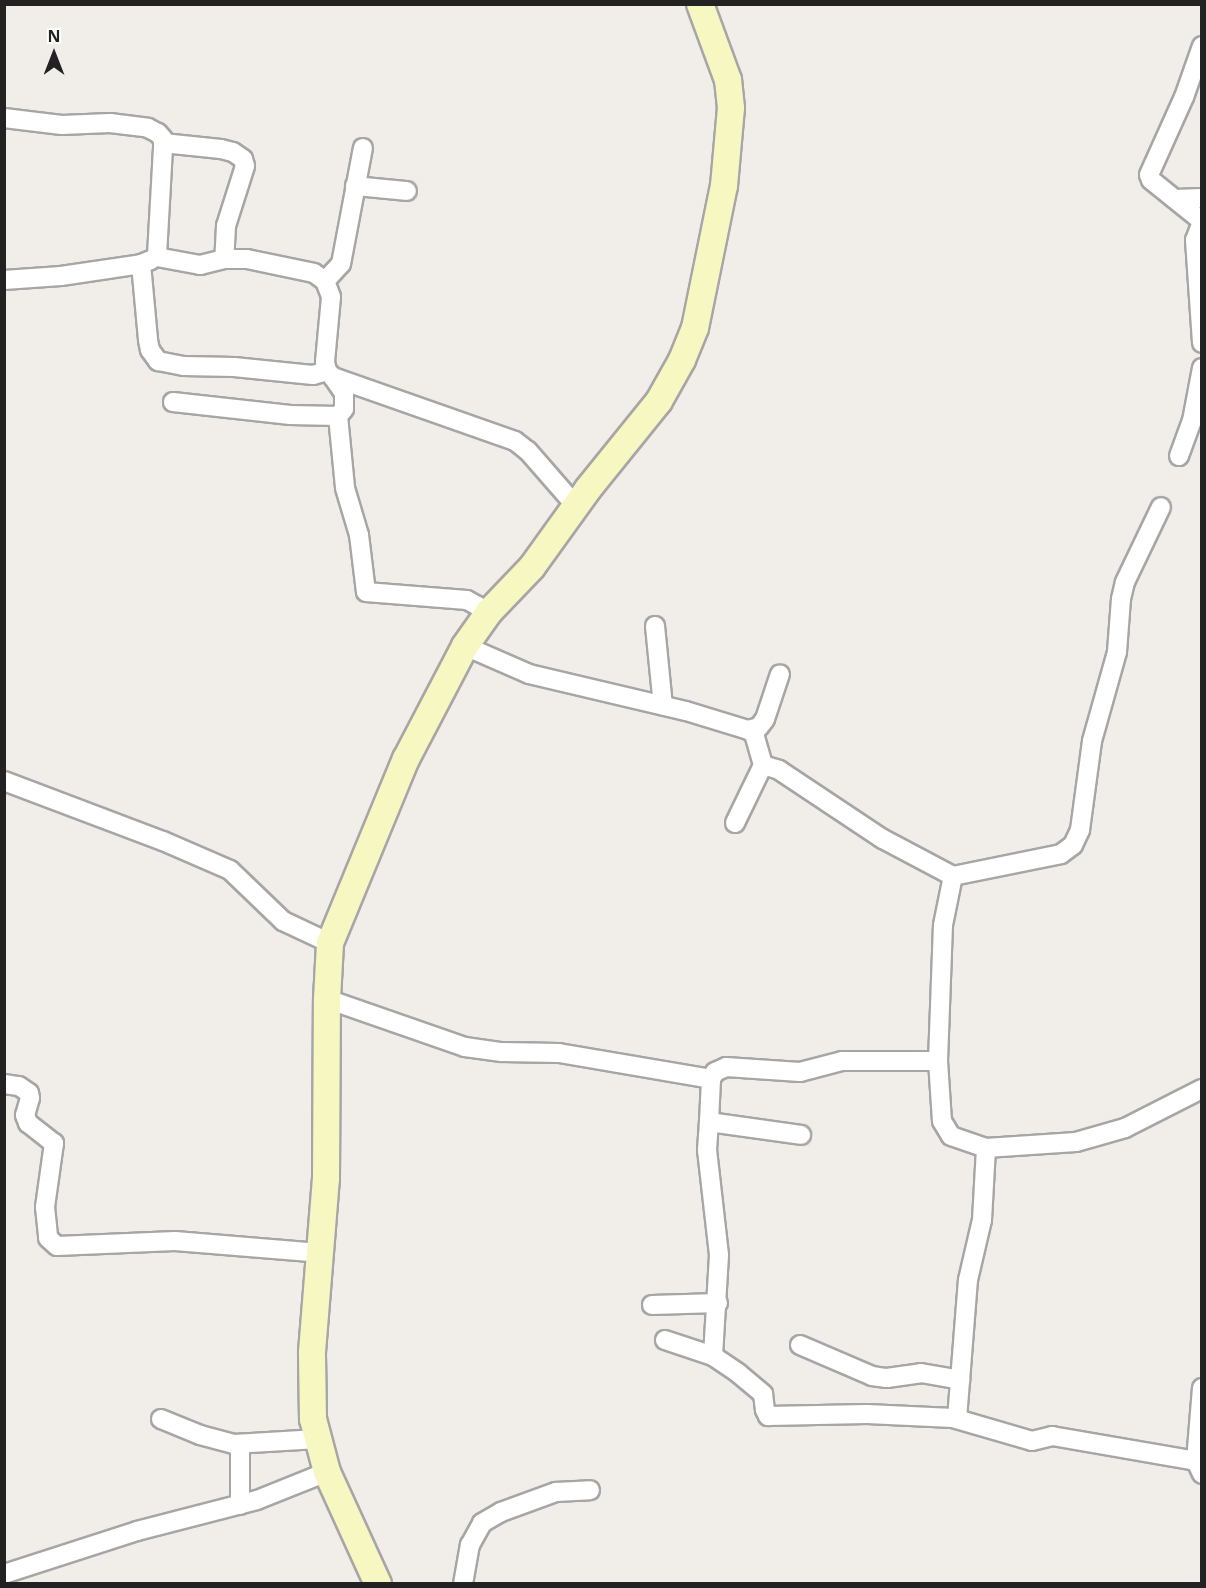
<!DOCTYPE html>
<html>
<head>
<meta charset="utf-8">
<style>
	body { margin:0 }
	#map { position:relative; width:1206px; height:1588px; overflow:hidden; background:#f1eee9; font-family:"Noto Sans",sans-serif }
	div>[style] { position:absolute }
	.roads { filter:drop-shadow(2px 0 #a6a6a6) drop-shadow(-2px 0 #a6a6a6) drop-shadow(0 2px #a6a6a6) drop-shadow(0 -2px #a6a6a6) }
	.street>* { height:18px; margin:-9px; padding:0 9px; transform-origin:9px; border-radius:9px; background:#fff }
	.secondary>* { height:26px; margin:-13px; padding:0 13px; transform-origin:13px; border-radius:13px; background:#f7f8c1 }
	span { translate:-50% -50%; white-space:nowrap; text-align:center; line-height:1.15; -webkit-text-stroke:6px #fff; paint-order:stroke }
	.frame { position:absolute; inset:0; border:6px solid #222; pointer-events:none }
	.north { position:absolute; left:24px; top:24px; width:60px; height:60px; -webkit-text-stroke:4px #fff; paint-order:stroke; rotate:0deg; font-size:16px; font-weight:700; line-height:24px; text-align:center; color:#222 }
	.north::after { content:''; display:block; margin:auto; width:21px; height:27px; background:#222; clip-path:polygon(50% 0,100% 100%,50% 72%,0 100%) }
</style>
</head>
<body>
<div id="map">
	<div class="roads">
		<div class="street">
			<i style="left:1202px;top:46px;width:54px;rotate:109.4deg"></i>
			<i style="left:1184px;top:97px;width:85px;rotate:114.2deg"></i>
			<i style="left:1149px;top:175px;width:5px;rotate:68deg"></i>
			<i style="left:1151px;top:180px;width:65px;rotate:38.8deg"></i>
			<i style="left:4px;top:118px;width:58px;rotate:6.9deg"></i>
			<i style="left:62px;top:125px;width:48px;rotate:-2.4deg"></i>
			<i style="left:110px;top:123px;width:38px;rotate:7deg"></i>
			<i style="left:148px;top:128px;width:11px;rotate:27deg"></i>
			<i style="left:158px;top:133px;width:8px;rotate:50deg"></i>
			<i style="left:163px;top:139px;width:9px;rotate:90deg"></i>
			<i style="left:163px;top:148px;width:109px;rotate:93.2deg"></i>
			<i style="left:157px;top:257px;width:44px;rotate:10.5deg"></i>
			<i style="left:200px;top:265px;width:25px;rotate:-14deg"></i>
			<i style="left:224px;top:259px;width:23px"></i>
			<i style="left:247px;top:259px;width:68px;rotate:11.8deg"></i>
			<i style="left:314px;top:273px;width:14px;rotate:36deg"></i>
			<i style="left:325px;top:281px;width:17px;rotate:69deg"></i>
			<i style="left:331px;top:297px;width:65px;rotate:95.3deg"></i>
			<i style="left:325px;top:362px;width:9px;rotate:77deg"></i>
			<i style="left:327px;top:371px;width:8px;rotate:45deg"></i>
			<i style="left:333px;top:377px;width:193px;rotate:19.4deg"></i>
			<i style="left:515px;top:441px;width:16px;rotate:38deg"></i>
			<i style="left:528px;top:451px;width:73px;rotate:48.9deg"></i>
			<i style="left:163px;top:143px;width:58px;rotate:5.9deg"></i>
			<i style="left:221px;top:149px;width:12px;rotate:14deg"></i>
			<i style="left:233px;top:152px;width:12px;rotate:35deg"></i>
			<i style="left:243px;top:159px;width:7px;rotate:74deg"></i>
			<i style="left:245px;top:166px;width:63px;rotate:107.6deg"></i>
			<i style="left:226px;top:226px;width:33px;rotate:93deg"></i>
			<i style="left:355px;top:186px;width:52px;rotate:5.5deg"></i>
			<i style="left:1175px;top:199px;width:27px;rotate:-2deg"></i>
			<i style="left:1202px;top:222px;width:19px;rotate:111deg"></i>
			<i style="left:1195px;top:240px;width:103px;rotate:86.1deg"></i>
			<i style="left:141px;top:264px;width:76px;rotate:84.7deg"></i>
			<i style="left:148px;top:340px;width:10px;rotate:79deg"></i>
			<i style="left:150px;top:350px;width:14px;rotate:54deg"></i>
			<i style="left:158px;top:361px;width:26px;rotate:11deg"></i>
			<i style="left:184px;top:366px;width:50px;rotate:1.1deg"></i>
			<i style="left:234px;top:367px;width:79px;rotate:5.8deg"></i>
			<i style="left:313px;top:375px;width:15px;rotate:-16deg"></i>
			<i style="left:4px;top:280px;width:57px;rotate:-4deg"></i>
			<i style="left:61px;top:276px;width:81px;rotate:-8.5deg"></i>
			<i style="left:141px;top:264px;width:11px;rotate:-22deg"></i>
			<i style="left:325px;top:281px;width:23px;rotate:-47deg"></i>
			<i style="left:341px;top:264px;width:118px;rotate:-79.3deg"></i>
			<i style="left:173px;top:402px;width:118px;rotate:6.3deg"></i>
			<i style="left:290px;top:415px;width:48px;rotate:1.2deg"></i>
			<i style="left:338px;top:416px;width:9px;rotate:-49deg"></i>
			<i style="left:344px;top:409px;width:16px;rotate:-90deg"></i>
			<i style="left:344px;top:393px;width:19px;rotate:-125deg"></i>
			<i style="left:338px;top:416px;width:72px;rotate:84.4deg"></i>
			<i style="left:345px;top:488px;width:49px;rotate:73.4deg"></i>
			<i style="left:359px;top:535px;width:57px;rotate:83deg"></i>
			<i style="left:366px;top:592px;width:101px;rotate:4.5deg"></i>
			<i style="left:467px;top:600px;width:25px;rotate:29deg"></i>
			<i style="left:1179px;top:456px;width:37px;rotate:-70deg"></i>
			<i style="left:1192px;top:421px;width:54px;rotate:-79.3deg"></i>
			<i style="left:655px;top:626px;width:80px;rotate:84.3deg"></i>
			<i style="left:465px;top:646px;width:70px;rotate:23.6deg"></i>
			<i style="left:529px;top:674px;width:161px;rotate:13.3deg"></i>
			<i style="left:686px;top:711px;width:65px;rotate:17deg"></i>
			<i style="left:748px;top:730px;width:11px;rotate:-15deg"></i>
			<i style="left:759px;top:727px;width:10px;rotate:-53deg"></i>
			<i style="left:765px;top:719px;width:47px;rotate:-71.6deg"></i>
			<i style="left:763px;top:765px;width:17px;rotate:17deg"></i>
			<i style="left:779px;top:770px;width:125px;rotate:33.6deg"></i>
			<i style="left:883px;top:839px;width:79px;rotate:27.9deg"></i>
			<i style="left:4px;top:781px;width:170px;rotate:20.7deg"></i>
			<i style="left:163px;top:841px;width:73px;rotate:23.4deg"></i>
			<i style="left:230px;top:870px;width:74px;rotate:43.9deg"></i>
			<i style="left:283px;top:921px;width:52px;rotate:25.1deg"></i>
			<i style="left:735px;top:823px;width:64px;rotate:-64.2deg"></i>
			<i style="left:763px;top:765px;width:36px;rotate:-106deg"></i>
			<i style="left:327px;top:999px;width:146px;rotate:19.2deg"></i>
			<i style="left:465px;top:1047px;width:37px;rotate:8deg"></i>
			<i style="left:502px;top:1052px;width:57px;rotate:1deg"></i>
			<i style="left:559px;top:1053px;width:154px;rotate:9.7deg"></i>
			<i style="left:938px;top:1061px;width:136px;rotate:-87.9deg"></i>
			<i style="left:943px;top:925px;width:50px;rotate:-78.5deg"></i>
			<i style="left:953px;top:876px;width:110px;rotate:-11.5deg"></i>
			<i style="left:1061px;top:854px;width:15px;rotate:-37deg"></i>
			<i style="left:1073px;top:845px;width:17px;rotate:-65deg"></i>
			<i style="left:1080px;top:830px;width:90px;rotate:-82.3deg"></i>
			<i style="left:1092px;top:741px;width:92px;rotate:-74.3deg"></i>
			<i style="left:1117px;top:652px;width:53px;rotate:-85.7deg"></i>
			<i style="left:1121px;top:599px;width:17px;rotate:-77deg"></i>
			<i style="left:1125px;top:582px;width:83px;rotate:-64.4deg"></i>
			<i style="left:4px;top:1084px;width:15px;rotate:8deg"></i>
			<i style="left:19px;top:1086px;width:12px;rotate:35deg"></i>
			<i style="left:29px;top:1093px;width:5px;rotate:79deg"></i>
			<i style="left:30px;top:1098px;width:18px;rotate:106deg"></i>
			<i style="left:25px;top:1115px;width:9px;rotate:69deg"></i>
			<i style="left:28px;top:1123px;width:33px;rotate:38deg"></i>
			<i style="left:54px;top:1143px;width:65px;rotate:98deg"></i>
			<i style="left:45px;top:1207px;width:31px;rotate:84deg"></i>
			<i style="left:48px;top:1238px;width:12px;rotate:42deg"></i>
			<i style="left:57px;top:1246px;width:118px;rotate:-2.4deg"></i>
			<i style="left:175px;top:1241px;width:145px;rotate:4.7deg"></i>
			<i style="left:709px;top:1122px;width:43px;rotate:-87.3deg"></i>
			<i style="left:711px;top:1079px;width:8px;rotate:-60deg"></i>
			<i style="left:715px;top:1072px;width:12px;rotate:-24deg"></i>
			<i style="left:726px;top:1067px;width:74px;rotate:3.9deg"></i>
			<i style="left:800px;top:1072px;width:43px;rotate:-14.7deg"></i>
			<i style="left:842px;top:1061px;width:96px"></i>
			<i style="left:938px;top:1061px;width:60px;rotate:86.2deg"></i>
			<i style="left:942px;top:1121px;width:17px;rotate:59deg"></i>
			<i style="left:951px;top:1136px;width:37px;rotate:19deg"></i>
			<i style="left:986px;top:1148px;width:90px;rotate:-3.8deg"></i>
			<i style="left:1076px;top:1142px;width:51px;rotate:-15.9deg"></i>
			<i style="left:1125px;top:1128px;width:86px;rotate:-26.9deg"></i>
			<i style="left:652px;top:1305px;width:66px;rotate:-1.7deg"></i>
			<i style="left:665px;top:1340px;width:51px;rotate:18.4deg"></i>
			<i style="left:713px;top:1356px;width:30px;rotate:34deg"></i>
			<i style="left:738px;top:1373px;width:33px;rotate:40deg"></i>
			<i style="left:763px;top:1394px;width:16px;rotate:83deg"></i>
			<i style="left:765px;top:1410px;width:7px;rotate:63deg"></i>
			<i style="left:768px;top:1416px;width:99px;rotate:-1.2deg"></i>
			<i style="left:867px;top:1414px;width:86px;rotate:2.7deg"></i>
			<i style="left:953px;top:1418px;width:82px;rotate:16.2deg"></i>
			<i style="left:1032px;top:1441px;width:21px;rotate:-14deg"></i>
			<i style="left:1052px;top:1436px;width:146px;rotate:9.8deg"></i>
			<i style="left:800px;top:1345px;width:78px;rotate:23.3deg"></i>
			<i style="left:872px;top:1376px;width:15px;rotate:8deg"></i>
			<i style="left:887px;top:1378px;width:34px;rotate:-8deg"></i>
			<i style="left:921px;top:1373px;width:40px;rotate:10deg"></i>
			<i style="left:713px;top:1356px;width:101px;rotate:-86.6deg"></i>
			<i style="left:719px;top:1255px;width:106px;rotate:-96.5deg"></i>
			<i style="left:707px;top:1150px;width:28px;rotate:-86deg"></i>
			<i style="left:709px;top:1122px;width:93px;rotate:8deg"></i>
			<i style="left:1202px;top:1388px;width:73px;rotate:94.7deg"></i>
			<i style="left:1196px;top:1461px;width:14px;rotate:65deg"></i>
			<i style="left:161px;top:1419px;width:42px;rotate:22.3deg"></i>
			<i style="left:200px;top:1435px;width:35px;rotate:15deg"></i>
			<i style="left:234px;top:1444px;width:84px;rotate:-3.4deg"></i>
			<i style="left:957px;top:1419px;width:139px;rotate:-85.5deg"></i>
			<i style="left:968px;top:1280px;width:62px;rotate:-76.9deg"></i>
			<i style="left:982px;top:1220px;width:72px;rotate:-86.8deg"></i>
			<i style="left:240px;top:1444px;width:61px;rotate:90deg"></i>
			<i style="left:4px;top:1574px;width:140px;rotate:-17.9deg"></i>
			<i style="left:137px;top:1531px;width:124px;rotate:-14.5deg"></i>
			<i style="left:257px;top:1500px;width:75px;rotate:-21.8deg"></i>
			<i style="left:463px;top:1584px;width:40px;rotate:-80deg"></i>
			<i style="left:470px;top:1545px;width:25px;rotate:-61deg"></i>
			<i style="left:482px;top:1523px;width:22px;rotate:-30deg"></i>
			<i style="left:501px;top:1512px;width:59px;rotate:-20deg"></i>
			<i style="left:556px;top:1492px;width:34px;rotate:-3deg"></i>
		</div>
		<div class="secondary">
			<i style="left:378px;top:1584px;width:123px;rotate:-114.5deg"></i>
			<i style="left:327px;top:1472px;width:55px;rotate:-104.8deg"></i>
			<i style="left:313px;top:1419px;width:67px;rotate:-90.9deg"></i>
			<i style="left:312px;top:1352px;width:174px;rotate:-85.4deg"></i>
			<i style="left:326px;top:1179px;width:180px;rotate:-89.7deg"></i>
			<i style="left:327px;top:999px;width:56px;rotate:-86.9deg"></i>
			<i style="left:330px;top:943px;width:199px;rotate:-67.6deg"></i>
			<i style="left:406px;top:759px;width:127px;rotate:-62.4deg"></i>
			<i style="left:465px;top:646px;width:42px;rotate:-54.8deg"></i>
			<i style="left:489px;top:612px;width:62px;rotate:-46.3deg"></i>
			<i style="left:532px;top:567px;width:96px;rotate:-54.3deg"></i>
			<i style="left:588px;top:489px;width:113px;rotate:-51.1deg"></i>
			<i style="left:659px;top:401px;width:47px;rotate:-60.7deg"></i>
			<i style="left:682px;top:360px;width:35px;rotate:-68deg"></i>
			<i style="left:695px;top:328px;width:145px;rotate:-78.5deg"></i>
			<i style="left:724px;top:186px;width:78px;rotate:-84.9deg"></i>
			<i style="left:731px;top:108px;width:28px;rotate:-96deg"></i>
			<i style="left:728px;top:80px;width:81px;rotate:-110.2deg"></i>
		</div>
	</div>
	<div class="frame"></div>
	<div class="north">N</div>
</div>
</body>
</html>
